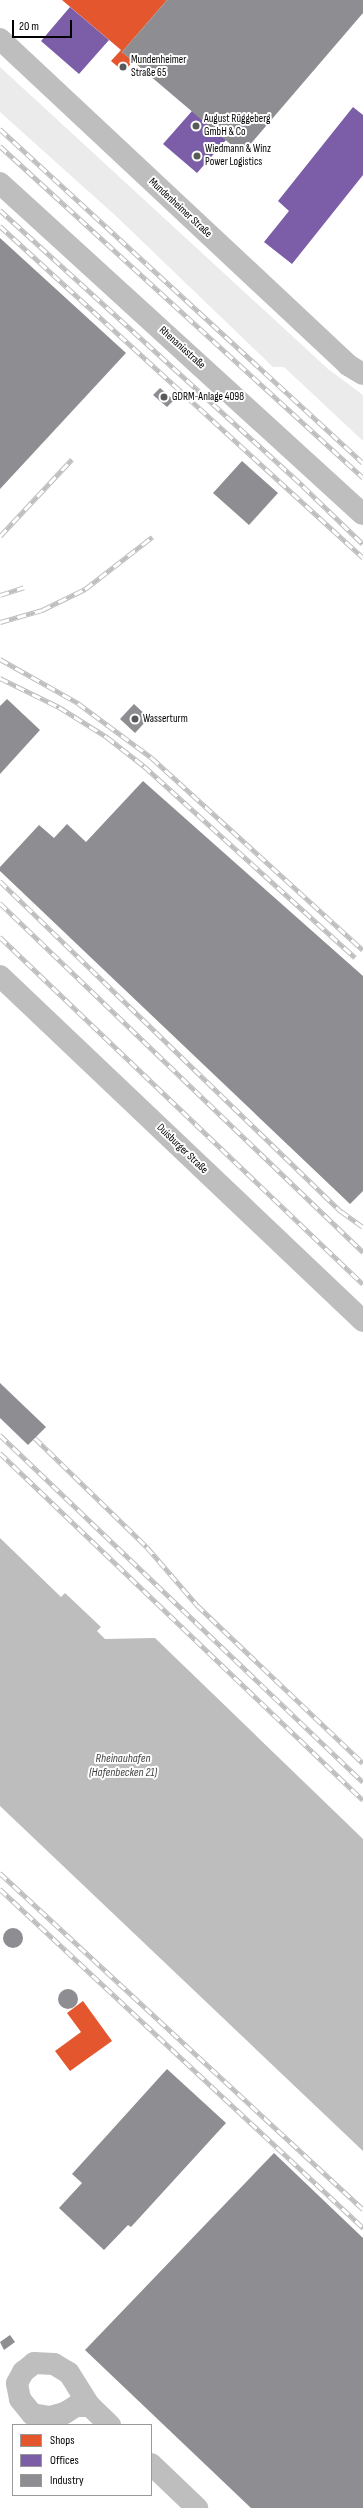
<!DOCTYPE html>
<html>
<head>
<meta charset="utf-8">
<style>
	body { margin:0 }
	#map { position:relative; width:363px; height:2508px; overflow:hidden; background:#fff; font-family:"Sofia Sans Condensed",sans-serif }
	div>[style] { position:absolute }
	.green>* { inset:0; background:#ebebeb }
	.water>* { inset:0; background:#bdbdbd }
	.shops>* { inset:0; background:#e4572e }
	.offices>* { inset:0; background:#7b5ea7 }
	.industry>* { inset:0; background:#8d8d92 }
	.round { border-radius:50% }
	.minor>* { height:22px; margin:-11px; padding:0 11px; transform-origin:11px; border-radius:11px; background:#bebebe }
	.rail>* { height:4.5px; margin-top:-2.25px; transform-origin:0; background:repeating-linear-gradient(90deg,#fff 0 9px,#bebebe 0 18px); box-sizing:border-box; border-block:1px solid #bebebe }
	.dots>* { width:11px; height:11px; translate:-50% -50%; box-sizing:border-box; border:2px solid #fff; border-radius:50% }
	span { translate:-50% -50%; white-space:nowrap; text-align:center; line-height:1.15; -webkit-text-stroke:4px #fff; paint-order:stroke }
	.poi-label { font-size:11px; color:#000 }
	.left { translate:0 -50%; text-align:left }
	.street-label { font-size:11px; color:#000 }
	.water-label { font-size:12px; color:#424242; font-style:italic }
	.legend { position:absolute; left:12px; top:2424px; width:140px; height:72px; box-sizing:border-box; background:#fff; border:1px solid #999; margin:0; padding:5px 7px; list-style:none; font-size:12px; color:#000 }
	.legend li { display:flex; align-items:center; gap:8px; height:20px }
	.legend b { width:20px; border:1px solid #999 }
	.scale { position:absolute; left:12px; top:20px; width:60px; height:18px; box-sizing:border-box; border:2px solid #000; border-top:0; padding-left:5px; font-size:12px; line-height:14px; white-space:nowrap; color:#000; -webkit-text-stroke:3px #fff; paint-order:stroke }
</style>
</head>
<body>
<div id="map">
	<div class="green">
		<i style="clip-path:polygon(0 67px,328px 369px,363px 395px,363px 441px,284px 367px,273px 367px,117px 217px,0 112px)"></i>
	</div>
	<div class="water">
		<i style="clip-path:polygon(0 1538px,61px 1597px,65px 1593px,101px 1627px,97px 1631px,105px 1639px,155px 1638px,363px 1839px,363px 2151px,0 1806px)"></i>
	</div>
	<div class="shops">
		<i style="clip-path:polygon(62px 0,167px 0,122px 52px,133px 61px,124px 72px,111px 61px,121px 50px)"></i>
		<i style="clip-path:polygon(83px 2001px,112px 2041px,70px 2071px,55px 2051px,81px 2032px,67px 2013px)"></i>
	</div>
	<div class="offices">
		<i style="clip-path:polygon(70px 7px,109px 40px,79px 74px,41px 41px)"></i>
		<i style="clip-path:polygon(353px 107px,363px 115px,363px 175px,292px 264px,264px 242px,289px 211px,278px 201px)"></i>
		<i style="clip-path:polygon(192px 111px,226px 140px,197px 173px,163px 144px)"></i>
	</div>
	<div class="industry">
		<i style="clip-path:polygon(167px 0,363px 0,363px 13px,242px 154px,122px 52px)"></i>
		<i style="clip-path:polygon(0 238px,126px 353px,0 489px)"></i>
		<i style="clip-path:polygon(160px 388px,174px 400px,167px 407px,153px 395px)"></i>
		<i style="clip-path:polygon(242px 461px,278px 493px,249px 525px,213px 493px)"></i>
		<i style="clip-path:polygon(7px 699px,40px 730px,0 774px,0 706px)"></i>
		<i style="clip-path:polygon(134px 704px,149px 718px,135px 733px,120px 719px)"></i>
		<i style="clip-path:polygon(143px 781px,363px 976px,363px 1191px,350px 1204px,0 871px,0 867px,39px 825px,54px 838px,67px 824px,86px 842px)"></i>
		<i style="clip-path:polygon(0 1383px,46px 1427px,28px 1445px,0 1418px)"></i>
		<i class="round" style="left:3px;top:1928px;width:20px;height:20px"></i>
		<i class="round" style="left:58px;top:1989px;width:20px;height:20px"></i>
		<i style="clip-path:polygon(167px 2069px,226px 2123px,131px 2227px,128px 2225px,104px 2250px,59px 2208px,82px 2183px,72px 2174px)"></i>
		<i style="clip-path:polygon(274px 2153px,363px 2238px,363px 2508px,251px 2508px,85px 2350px)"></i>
		<i style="clip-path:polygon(10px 2335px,15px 2342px,4px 2350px,0 2342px)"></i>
	</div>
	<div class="minor">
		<i style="left:0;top:39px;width:477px;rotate:43.1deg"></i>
		<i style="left:348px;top:365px;width:17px;rotate:31deg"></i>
		<i style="left:0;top:183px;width:491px;rotate:42.4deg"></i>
		<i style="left:0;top:976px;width:501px;rotate:43.54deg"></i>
		<i style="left:90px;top:2406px;width:14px;rotate:180deg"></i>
		<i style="left:76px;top:2406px;width:13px;rotate:148deg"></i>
		<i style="left:65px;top:2413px;width:16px;rotate:165deg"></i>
		<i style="left:50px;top:2417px;width:18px;rotate:-171deg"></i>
		<i style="left:32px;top:2414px;width:19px;rotate:-129deg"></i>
		<i style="left:20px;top:2399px;width:16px;rotate:-101deg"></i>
		<i style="left:17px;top:2383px;width:13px;rotate:-61deg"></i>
		<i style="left:23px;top:2372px;width:14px;rotate:-39deg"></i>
		<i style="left:34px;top:2363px;width:20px;rotate:3deg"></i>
		<i style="left:54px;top:2364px;width:17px;rotate:31deg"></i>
		<i style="left:69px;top:2373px;width:39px;rotate:58deg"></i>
		<i style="left:90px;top:2406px;width:28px;rotate:44deg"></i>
		<i style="left:151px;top:2464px;width:64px;rotate:43.7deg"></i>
	</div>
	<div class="rail">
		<i style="left:0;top:129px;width:493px;rotate:42.6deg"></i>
		<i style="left:0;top:146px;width:492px;rotate:42.4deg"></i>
		<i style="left:0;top:210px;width:410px;rotate:42.3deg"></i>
		<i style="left:303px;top:486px;width:83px;rotate:44deg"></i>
		<i style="left:0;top:226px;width:492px;rotate:42.4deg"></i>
		<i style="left:0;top:536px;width:105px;rotate:-46.9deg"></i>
		<i style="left:0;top:595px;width:25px;rotate:-18deg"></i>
		<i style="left:0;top:622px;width:44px;rotate:-15.9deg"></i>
		<i style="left:42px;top:610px;width:48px;rotate:-26deg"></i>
		<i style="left:85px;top:589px;width:85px;rotate:-37.8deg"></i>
		<i style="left:0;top:659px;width:90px;rotate:29.4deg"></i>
		<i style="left:78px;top:703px;width:92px;rotate:36.6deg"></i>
		<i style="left:152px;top:758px;width:285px;rotate:42.3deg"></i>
		<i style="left:0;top:678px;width:66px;rotate:26.2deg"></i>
		<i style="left:59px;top:707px;width:57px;rotate:32deg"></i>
		<i style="left:107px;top:737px;width:47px;rotate:38.1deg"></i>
		<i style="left:144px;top:766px;width:285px;rotate:42.2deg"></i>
		<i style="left:0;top:881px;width:475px;rotate:44.1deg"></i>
		<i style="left:341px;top:1211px;width:27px;rotate:36deg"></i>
		<i style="left:0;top:903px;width:504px;rotate:43.87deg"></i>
		<i style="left:0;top:937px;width:502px;rotate:43.71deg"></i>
		<i style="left:0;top:1435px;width:502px;rotate:43.71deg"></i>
		<i style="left:35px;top:1438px;width:156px;rotate:44.2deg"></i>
		<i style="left:147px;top:1547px;width:77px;rotate:49.2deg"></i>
		<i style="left:197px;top:1605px;width:229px;rotate:43.6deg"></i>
		<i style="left:0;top:1453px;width:502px;rotate:43.71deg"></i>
		<i style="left:0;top:1873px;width:495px;rotate:42.8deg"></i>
		<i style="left:0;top:1889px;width:497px;rotate:43deg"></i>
	</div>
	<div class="dots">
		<i style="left:123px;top:67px;background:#595959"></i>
		<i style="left:196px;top:126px;background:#595959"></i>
		<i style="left:197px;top:156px;background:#595959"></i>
		<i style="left:164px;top:397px;background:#595959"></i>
		<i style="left:135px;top:719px;background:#595959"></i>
	</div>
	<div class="poi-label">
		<span class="left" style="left:131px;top:67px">Mundenheimer<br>Straße 65</span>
		<span class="left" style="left:204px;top:126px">August Rüggeberg<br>GmbH &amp; Co</span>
		<span class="left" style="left:205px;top:156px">Wiedmann &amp; Winz<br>Power Logistics</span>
		<span class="left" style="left:172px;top:397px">GDRM-Anlage 4098</span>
		<span class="left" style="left:143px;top:719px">Wasserturm</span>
	</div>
	<div class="street-label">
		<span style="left:180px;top:208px;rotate:43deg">Mundenheimer Straße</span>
		<span style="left:182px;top:348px;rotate:42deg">Rhenaniastraße</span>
		<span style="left:182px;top:1149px;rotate:44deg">Duisburger Straße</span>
	</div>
	<div class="water-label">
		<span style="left:123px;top:1766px">Rheinauhafen<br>(Hafenbecken 21)</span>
	</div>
	<ul class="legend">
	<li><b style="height:11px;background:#e4572e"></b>Shops</li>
	<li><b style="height:11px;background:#7b5ea7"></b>Offices</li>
	<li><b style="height:11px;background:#8d8d92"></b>Industry</li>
	</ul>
	<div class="scale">20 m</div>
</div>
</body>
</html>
